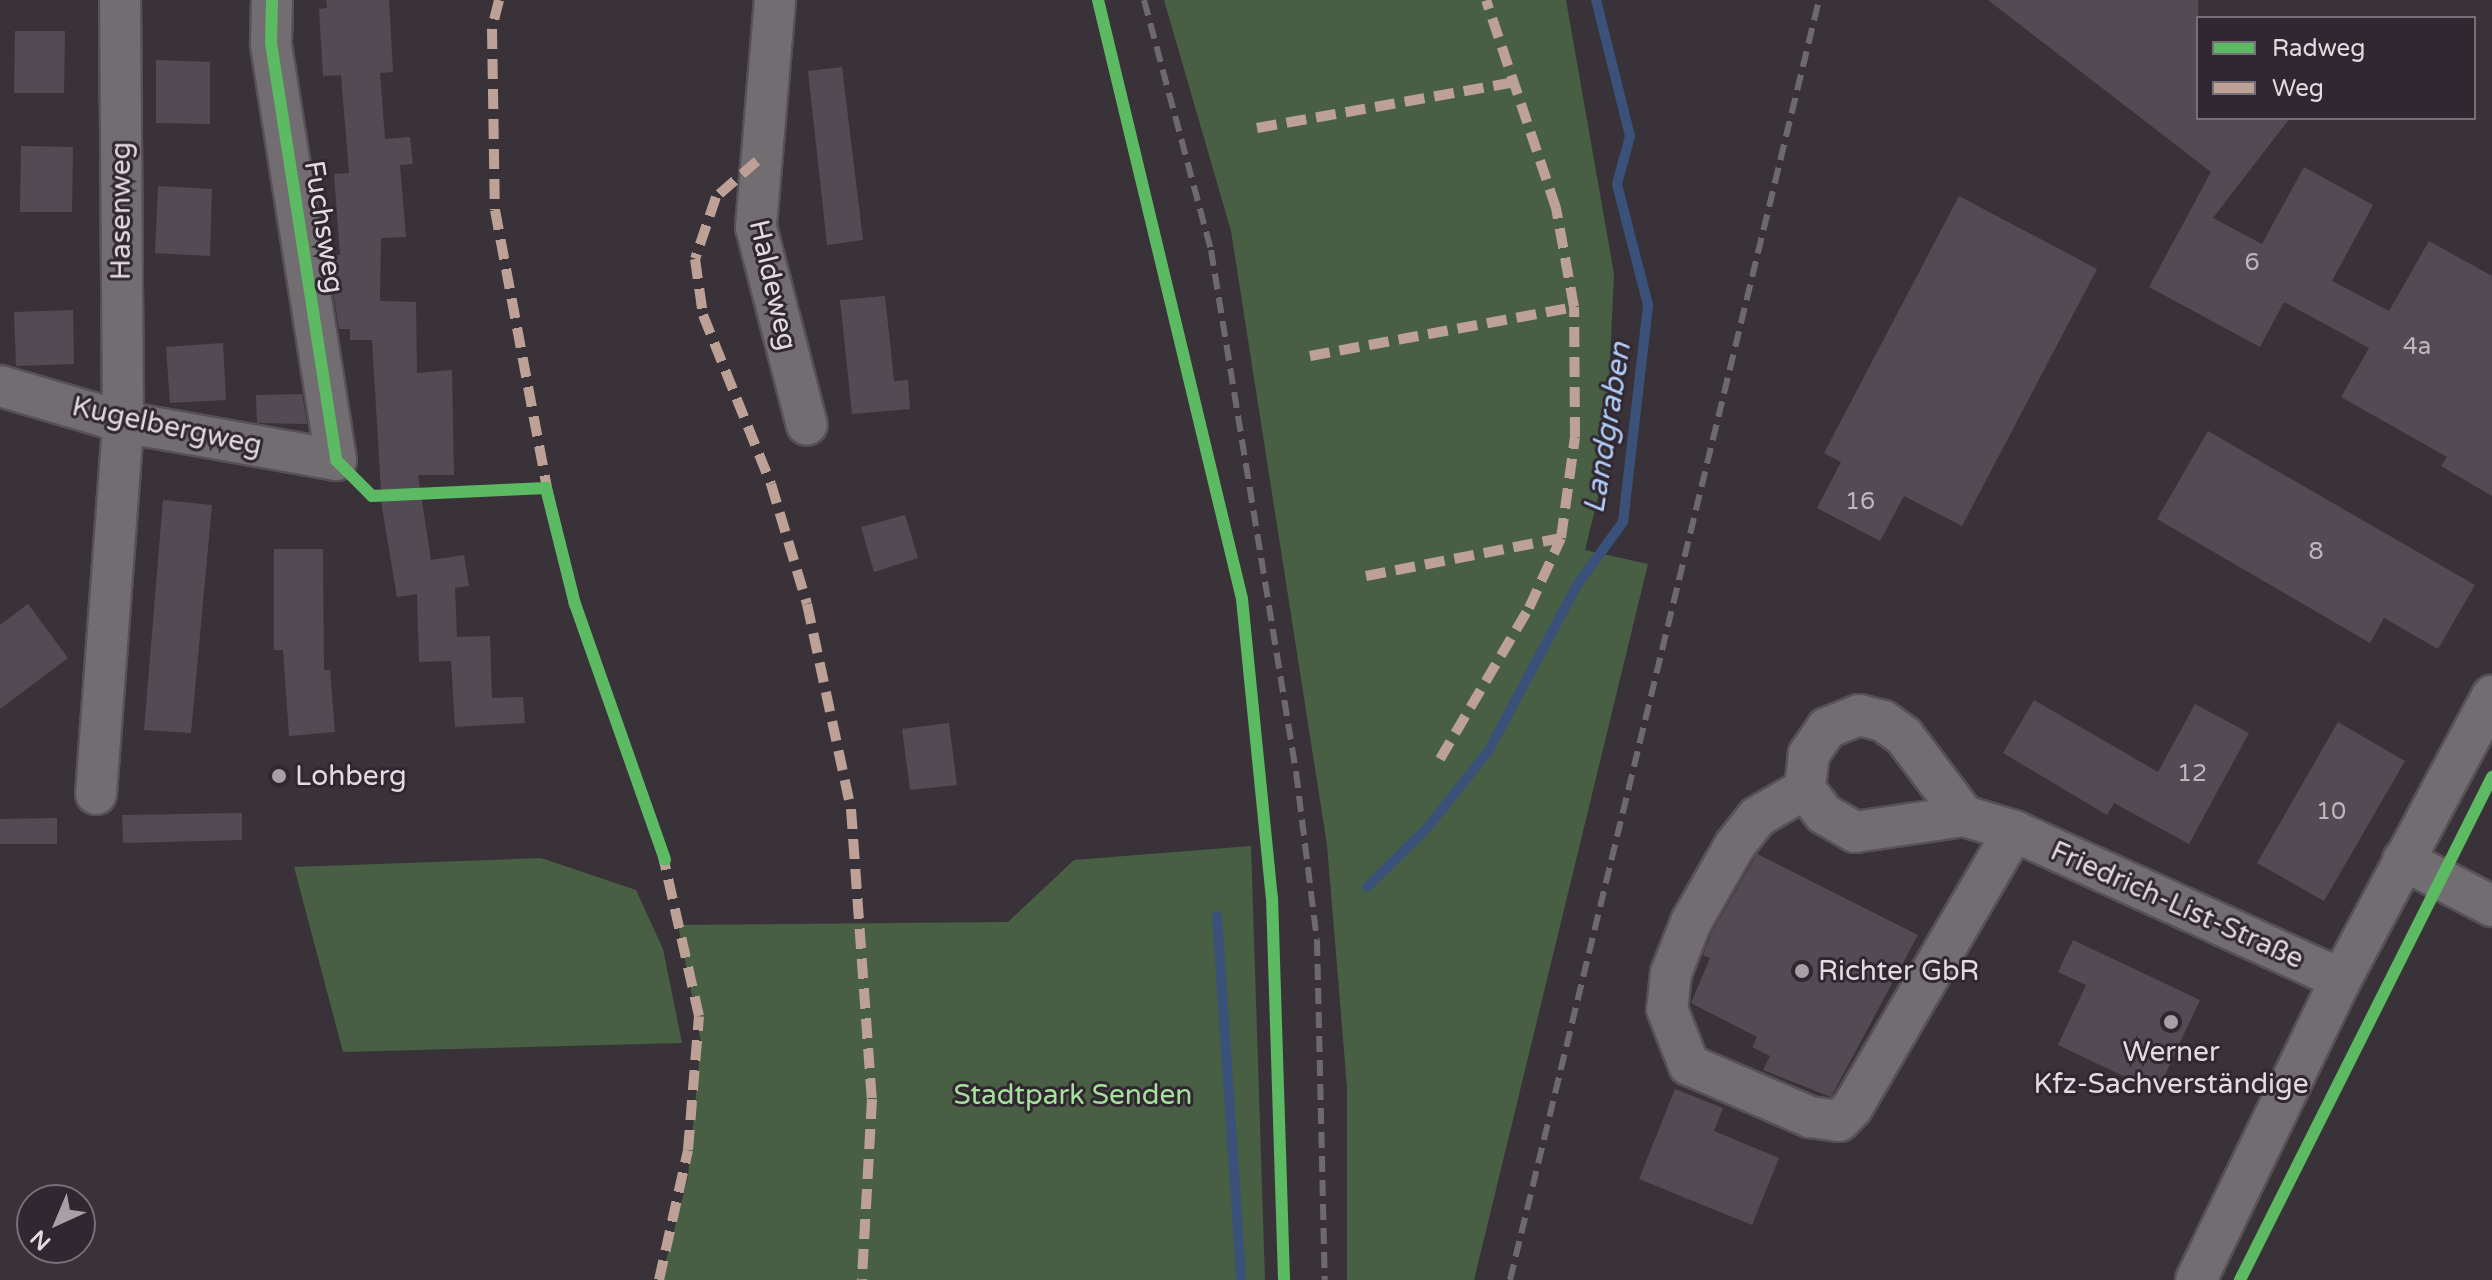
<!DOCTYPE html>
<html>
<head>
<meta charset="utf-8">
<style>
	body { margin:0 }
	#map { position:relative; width:2492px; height:1280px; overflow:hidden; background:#393339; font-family:"Varela Round",sans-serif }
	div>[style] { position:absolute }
	.green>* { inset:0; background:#485f44 }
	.stream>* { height:10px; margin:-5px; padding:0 5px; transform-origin:5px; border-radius:5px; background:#3a527a }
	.building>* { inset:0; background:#544a54 }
	.roads { filter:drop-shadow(2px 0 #575157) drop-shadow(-2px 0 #575157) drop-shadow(0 2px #575157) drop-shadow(0 -2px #575157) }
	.minor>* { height:40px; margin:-20px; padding:0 20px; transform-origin:20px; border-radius:20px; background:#716d71 }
	.rail>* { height:6px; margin-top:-3px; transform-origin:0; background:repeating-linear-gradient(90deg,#6e696e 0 16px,transparent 0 24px) }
	.quiet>* { height:10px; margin-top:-5px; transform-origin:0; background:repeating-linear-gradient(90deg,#bda197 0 20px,transparent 0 30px) }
	.cycleway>* { height:12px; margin:-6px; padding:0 6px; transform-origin:6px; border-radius:6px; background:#5cba63 }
	.dots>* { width:22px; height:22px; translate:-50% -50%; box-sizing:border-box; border:4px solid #302730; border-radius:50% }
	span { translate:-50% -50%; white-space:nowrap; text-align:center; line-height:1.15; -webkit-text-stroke:6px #302730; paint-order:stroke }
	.number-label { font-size:24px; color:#beb7be }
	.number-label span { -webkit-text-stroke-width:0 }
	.street-label { font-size:28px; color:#e2dbe2 }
	.poi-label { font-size:28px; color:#e2dbe2 }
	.left { translate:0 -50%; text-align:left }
	.park-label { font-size:28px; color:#a6e09d }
	.water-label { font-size:30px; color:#b1ccf5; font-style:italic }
	.legend { position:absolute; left:2196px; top:16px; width:280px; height:104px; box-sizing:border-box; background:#302730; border:2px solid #776f77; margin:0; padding:10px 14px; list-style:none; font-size:24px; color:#e2dbe2 }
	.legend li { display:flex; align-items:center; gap:16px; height:40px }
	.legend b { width:40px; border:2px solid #776f77 }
	.north { position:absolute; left:16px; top:1184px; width:80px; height:80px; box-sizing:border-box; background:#302730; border:2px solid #776f77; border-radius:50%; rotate:224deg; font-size:22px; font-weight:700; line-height:32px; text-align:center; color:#e2dbe2 }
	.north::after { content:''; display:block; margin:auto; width:28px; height:36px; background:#a7a0a7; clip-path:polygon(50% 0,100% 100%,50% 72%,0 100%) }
</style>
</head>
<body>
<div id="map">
	<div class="green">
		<i style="clip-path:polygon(1164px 0,1566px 0,1614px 274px,1605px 469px,1585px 550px,1648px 564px,1474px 1280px,1347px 1280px,1347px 1087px,1327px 845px,1231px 231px)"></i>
		<i style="clip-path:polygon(1251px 846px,1265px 1280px,661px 1280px,688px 1177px,701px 1042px,678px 925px,1008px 922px,1074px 860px)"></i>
		<i style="clip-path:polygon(541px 858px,636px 890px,663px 949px,682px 1043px,343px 1052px,294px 867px)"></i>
	</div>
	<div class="stream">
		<i style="left:1367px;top:887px;width:84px;rotate:-44.5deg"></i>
		<i style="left:1427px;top:828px;width:100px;rotate:-51.5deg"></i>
		<i style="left:1489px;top:750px;width:187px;rotate:-61.9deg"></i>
		<i style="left:1577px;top:585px;width:78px;rotate:-53.9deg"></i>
		<i style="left:1623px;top:522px;width:218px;rotate:-83.4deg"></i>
		<i style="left:1648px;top:305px;width:125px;rotate:-104.4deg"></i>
		<i style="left:1617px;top:184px;width:50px;rotate:-74.8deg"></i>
		<i style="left:1630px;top:136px;width:140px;rotate:-104deg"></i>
		<i style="left:1217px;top:916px;width:365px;rotate:86.2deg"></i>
	</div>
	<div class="building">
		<i style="clip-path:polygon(326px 0,389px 0,393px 72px,380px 73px,385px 139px,410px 137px,413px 164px,400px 165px,406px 237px,381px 238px,380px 301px,416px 302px,417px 373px,452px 370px,454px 475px,418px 475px,431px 560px,464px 555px,469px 586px,455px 588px,457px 637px,490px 636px,492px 698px,523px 697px,525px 723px,455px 727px,451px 661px,419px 662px,417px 594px,397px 597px,382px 508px,372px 340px,350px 340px,350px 329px,339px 329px,329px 266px,329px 255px,340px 255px,334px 174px,349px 173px,341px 75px,323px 76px,319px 9px,327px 8px)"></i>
		<i style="clip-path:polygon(1988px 0,2198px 0,2198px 118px,2290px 118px,2213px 218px,2262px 244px,2304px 167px,2373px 205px,2332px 281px,2389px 311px,2429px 241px,2492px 276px,2492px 496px,2441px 466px,2447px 457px,2341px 397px,2369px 348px,2284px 302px,2260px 347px,2149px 287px,2211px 172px)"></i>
		<i style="clip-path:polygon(15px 31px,65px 31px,64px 93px,14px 93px)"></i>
		<i style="clip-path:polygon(156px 60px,210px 62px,210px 124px,156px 123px)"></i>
		<i style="clip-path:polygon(842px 67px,863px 240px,827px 245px,808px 71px)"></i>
		<i style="clip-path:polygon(21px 146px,73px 147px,72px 212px,20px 212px)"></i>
		<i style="clip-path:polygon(158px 186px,212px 189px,210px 256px,155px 253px)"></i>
		<i style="clip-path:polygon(1959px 196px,2097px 269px,1962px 526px,1904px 496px,1880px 541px,1817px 508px,1841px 462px,1824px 453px)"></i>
		<i style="clip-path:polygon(885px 296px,894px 381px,908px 380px,910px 409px,852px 414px,840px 300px)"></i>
		<i style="clip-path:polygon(73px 310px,74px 364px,16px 366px,14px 312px)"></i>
		<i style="clip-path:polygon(223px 343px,226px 400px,170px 403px,166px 347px)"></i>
		<i style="clip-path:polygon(302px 394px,307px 424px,257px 423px,256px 395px)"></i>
		<i style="clip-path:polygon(2208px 431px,2475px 585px,2438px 649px,2384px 618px,2370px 643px,2157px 519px)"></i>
		<i style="clip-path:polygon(163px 500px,212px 505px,191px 733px,144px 730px)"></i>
		<i style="clip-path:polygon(905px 515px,918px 558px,874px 572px,861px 527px)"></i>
		<i style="clip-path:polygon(274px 549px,323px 549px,324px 670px,330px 670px,335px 732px,289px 736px,283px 650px,274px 650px)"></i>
		<i style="clip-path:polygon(28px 604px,68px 658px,0 709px,0 625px)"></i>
		<i style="clip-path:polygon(2034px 700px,2158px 772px,2195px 704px,2249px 733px,2189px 844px,2114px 803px,2107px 815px,2003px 753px)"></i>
		<i style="clip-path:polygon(2338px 722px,2405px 761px,2324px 901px,2257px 863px)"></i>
		<i style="clip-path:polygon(949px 723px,957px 785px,910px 790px,902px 729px)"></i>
		<i style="clip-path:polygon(242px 813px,242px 840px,123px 843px,122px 815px)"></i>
		<i style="clip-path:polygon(57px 818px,57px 844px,0 844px,0 819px)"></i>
		<i style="clip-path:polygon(1757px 854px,1918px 935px,1831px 1097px,1763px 1070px,1770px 1056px,1752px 1047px,1757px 1037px,1691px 1003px,1710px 958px,1703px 955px,1712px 932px)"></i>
		<i style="clip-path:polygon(2073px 940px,2200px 1000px,2157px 1092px,2058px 1045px,2086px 985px,2058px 972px)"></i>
		<i style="clip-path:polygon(1675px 1089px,1723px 1108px,1714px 1131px,1779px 1158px,1752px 1225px,1639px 1179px)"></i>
	</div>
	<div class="roads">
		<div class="minor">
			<i style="left:775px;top:0;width:228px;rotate:94.8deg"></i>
			<i style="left:756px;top:227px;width:204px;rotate:75.6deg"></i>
			<i style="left:0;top:386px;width:128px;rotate:16.3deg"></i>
			<i style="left:123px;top:422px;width:216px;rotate:10.1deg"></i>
			<i style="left:336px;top:460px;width:422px;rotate:-98.9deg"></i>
			<i style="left:271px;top:43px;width:43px;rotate:-88.7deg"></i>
			<i style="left:1805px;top:789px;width:56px;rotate:149.7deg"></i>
			<i style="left:1757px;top:817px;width:36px;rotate:128deg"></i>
			<i style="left:1735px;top:845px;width:89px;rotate:119.7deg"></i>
			<i style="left:1691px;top:922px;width:55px;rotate:111.4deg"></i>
			<i style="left:1671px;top:973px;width:36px;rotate:96deg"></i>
			<i style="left:1667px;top:1009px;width:60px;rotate:68.6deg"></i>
			<i style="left:1689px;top:1065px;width:132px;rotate:23.3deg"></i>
			<i style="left:1810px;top:1117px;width:29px;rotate:8deg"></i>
			<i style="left:1839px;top:1121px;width:18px;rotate:-45deg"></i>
			<i style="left:1852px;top:1108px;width:321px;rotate:-59.7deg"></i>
			<i style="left:96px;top:794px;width:373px;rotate:-85.8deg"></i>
			<i style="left:123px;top:422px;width:422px;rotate:-90.4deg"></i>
			<i style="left:1964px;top:816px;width:100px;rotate:-126.9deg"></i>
			<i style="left:1904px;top:736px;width:26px;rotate:-144deg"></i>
			<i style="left:1883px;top:721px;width:25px;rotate:-166deg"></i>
			<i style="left:1859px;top:715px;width:35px;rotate:158deg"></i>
			<i style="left:1827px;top:728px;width:32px;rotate:125deg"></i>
			<i style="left:1809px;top:754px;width:35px;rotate:97deg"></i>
			<i style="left:1805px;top:789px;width:31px;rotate:53deg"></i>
			<i style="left:1824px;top:814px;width:36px;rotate:30deg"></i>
			<i style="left:1855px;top:832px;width:110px;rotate:-8.4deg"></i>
			<i style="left:1964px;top:816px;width:52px;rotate:16.7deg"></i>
			<i style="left:2014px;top:831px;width:359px;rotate:24.4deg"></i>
			<i style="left:2403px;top:860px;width:100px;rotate:27.3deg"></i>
			<i style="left:2196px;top:1280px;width:334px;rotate:-64.3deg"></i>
			<i style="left:2341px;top:979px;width:321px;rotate:-61.9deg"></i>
		</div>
	</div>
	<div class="rail">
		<i style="left:1144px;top:0;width:259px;rotate:75deg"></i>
		<i style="left:1211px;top:250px;width:529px;rotate:80.75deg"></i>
		<i style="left:1296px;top:772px;width:169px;rotate:82.9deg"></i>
		<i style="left:1317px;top:940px;width:340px;rotate:88.7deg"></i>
		<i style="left:1510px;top:1280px;width:1317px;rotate:-76.43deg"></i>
	</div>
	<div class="quiet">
		<i style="left:499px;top:0;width:30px;rotate:104deg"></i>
		<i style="left:492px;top:29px;width:181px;rotate:89.1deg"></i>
		<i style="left:495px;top:210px;width:289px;rotate:79.4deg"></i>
		<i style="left:1257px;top:128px;width:261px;rotate:-10.1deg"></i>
		<i style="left:757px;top:161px;width:55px;rotate:138.7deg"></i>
		<i style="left:716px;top:197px;width:65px;rotate:108.7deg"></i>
		<i style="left:695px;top:259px;width:57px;rotate:81.9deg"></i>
		<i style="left:703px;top:315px;width:182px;rotate:68.1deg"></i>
		<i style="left:771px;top:484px;width:125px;rotate:73.3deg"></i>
		<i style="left:807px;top:604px;width:210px;rotate:77.9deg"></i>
		<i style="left:851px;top:809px;width:291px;rotate:85.9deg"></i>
		<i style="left:872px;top:1099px;width:181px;rotate:93.2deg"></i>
		<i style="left:1310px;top:356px;width:269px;rotate:-10.5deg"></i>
		<i style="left:1366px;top:576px;width:199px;rotate:-11deg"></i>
		<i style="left:1440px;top:759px;width:175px;rotate:-59.5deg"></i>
		<i style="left:1529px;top:608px;width:77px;rotate:-65.4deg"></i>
		<i style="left:1561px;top:538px;width:102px;rotate:-82.1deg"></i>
		<i style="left:1575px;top:437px;width:130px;rotate:-90.4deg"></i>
		<i style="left:1574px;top:307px;width:101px;rotate:-100.3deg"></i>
		<i style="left:1556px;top:208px;width:219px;rotate:-108.6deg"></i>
		<i style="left:659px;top:1280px;width:133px;rotate:-77.4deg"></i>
		<i style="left:688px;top:1150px;width:134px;rotate:-85.3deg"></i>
		<i style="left:699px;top:1016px;width:164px;rotate:-102.7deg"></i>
	</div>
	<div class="cycleway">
		<i style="left:272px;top:0;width:43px;rotate:91.3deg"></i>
		<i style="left:271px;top:43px;width:422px;rotate:81.1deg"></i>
		<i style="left:336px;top:460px;width:51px;rotate:45deg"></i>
		<i style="left:372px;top:496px;width:174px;rotate:-2.6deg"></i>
		<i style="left:546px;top:488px;width:120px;rotate:76deg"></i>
		<i style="left:575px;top:604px;width:271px;rotate:70.6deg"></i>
		<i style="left:1098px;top:0;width:616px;rotate:76.48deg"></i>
		<i style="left:1242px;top:599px;width:300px;rotate:84.3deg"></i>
		<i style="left:1272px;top:897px;width:383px;rotate:88.2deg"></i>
		<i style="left:2240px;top:1280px;width:563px;rotate:-63.39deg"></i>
	</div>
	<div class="dots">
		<i style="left:279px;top:776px;background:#a7a0a7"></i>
		<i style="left:1802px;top:971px;background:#a7a0a7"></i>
		<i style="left:2171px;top:1022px;background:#a7a0a7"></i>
	</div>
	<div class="number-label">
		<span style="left:2252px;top:263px">6</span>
		<span style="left:2417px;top:347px">4a</span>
		<span style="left:1860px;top:502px">16</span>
		<span style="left:2316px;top:552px">8</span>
		<span style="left:2192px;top:774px">12</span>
		<span style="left:2331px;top:812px">10</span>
	</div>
	<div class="street-label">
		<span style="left:121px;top:211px;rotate:-90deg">Hasenweg</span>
		<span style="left:324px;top:227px;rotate:81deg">Fuchsweg</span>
		<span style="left:773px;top:285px;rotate:77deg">Haldeweg</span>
		<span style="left:167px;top:426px;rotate:12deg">Kugelbergweg</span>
		<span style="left:2177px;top:905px;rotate:24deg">Friedrich-List-Straße</span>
	</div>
	<div class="poi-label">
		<span class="left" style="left:295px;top:776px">Lohberg</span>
		<span class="left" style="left:1818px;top:971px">Richter GbR</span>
		<span style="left:2171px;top:1068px">Werner<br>Kfz-Sachverständige</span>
	</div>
	<div class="park-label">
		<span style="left:1073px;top:1095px">Stadtpark Senden</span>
	</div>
	<div class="water-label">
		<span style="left:1608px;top:428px;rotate:-81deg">Landgraben</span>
	</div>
	<ul class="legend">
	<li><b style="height:10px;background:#5cba63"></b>Radweg</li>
	<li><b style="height:10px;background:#bda197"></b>Weg</li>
	</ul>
	<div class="north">N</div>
</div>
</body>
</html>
